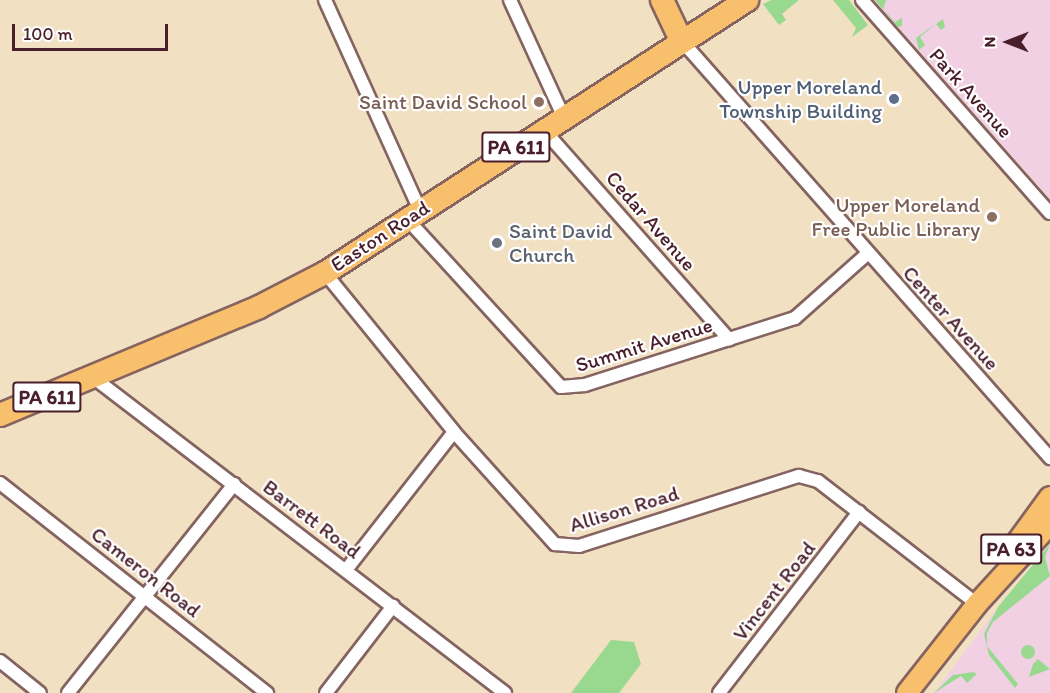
<!DOCTYPE html>
<html>
<head>
<meta charset="utf-8">
<style>
	body { margin:0 }
	#map { position:relative; width:1050px; height:693px; overflow:hidden; background:#f2e0c3; font-family:Itim,sans-serif }
	div>[style] { position:absolute }
	.built>* { inset:0; background:#f1d0e3 }
	.green>* { inset:0; background:#99d98f }
	.round { border-radius:50% }
	.roads { filter:drop-shadow(2px 0 #856360) drop-shadow(-2px 0 #856360) drop-shadow(0 2px #856360) drop-shadow(0 -2px #856360) }
	.street>* { height:12px; margin:-6px; padding:0 6px; transform-origin:6px; border-radius:6px; background:#fff }
	.primary>* { height:20px; margin:-10px; padding:0 10px; transform-origin:10px; border-radius:10px; background:#f8bf6c }
	.highway>* { height:22px; margin:-11px; padding:0 11px; transform-origin:11px; border-radius:11px; background:#f8bf6c }
	.dots>* { width:16px; height:16px; translate:-50% -50%; box-sizing:border-box; border:3px solid #fff; border-radius:50% }
	span { translate:-50% -50%; white-space:nowrap; text-align:center; line-height:1.15; -webkit-text-stroke:4.5px #fff; paint-order:stroke }
	.shield-label span { padding:2px 4px; background:#fff; border:2px solid; border-radius:4px; -webkit-text-stroke-width:0 }
	.shield-label { font-size:20px; color:#4a1f2b; font-weight:700 }
	.service-label { font-size:21px; color:#4e5e75 }
	.right { translate:-100% -50%; text-align:right }
	.street-label { font-size:21px; color:#4a1f2b }
	.education-label { font-size:21px; color:#785e54 }
	.worship-label { font-size:21px; color:#5b616d }
	.left { translate:0 -50%; text-align:left }
	.north { position:absolute; left:978px; top:12px; width:60px; height:60px; -webkit-text-stroke:4px #fff; paint-order:stroke; rotate:270deg; font-size:16px; font-weight:700; line-height:24px; text-align:center; color:#4a1f2b }
	.north::after { content:''; display:block; margin:auto; width:21px; height:27px; background:#4a1f2b; clip-path:polygon(50% 0,100% 100%,50% 72%,0 100%) }
	.scale { position:absolute; left:12px; top:24px; width:156px; height:27px; box-sizing:border-box; border:3px solid #4a1f2b; border-top:0; padding-left:8px; font-size:18px; line-height:21px; white-space:nowrap; color:#4a1f2b; -webkit-text-stroke:4px #fff; paint-order:stroke }
</style>
</head>
<body>
<div id="map">
	<div class="built">
		<i style="clip-path:polygon(875px 0,1050px 0,1050px 199px,898px 27px)"></i>
		<i style="clip-path:polygon(1050px 544px,1050px 693px,934px 693px,998px 607px)"></i>
	</div>
	<div class="green">
		<i style="clip-path:polygon(771px 0,799px 0,782px 14px,786px 20px,779px 25px,763px 4px)"></i>
		<i style="clip-path:polygon(833px 0,849px 0,868px 25px,852px 37px,856px 28px)"></i>
		<i style="clip-path:polygon(875px 0,886px 0,883px 9px,895px 22px,902px 18px,902px 26px,898px 27px)"></i>
		<i style="clip-path:polygon(943px 19px,945px 27px,941px 30px,936px 24px,920px 37px,925px 45px,919px 50px,916px 38px)"></i>
		<i style="clip-path:polygon(1050px 544px,1045px 557px,1050px 576px,993px 622px,987px 633px,987px 646px,1018px 684px,1015px 688px,989px 655px,984px 634px,998px 607px)"></i>
		<i style="clip-path:polygon(611px 640px,634px 642px,641px 664px,619px 693px,571px 693px)"></i>
		<i class="round" style="left:1021px;top:645px;width:14px;height:14px"></i>
		<i style="clip-path:polygon(1038px 659px,1050px 669px,1029px 677px,1033px 664px)"></i>
		<i style="clip-path:polygon(973px 672px,977px 674px,967px 683px,961px 676px,934px 693px,953px 675px)"></i>
	</div>
	<div class="roads">
		<div class="street">
			<i style="left:325px;top:0;width:230px;rotate:65.7deg"></i>
			<i style="left:510px;top:0;width:128px;rotate:65.4deg"></i>
			<i style="left:862px;top:0;width:284px;rotate:48.6deg"></i>
			<i style="left:681px;top:40px;width:558px;rotate:48.56deg"></i>
			<i style="left:543px;top:129px;width:281px;rotate:48.5deg"></i>
			<i style="left:407px;top:219px;width:228px;rotate:47.5deg"></i>
			<i style="left:561px;top:387px;width:24px;rotate:-5deg"></i>
			<i style="left:585px;top:385px;width:220px;rotate:-17.7deg"></i>
			<i style="left:795px;top:318px;width:96px;rotate:-41.6deg"></i>
			<i style="left:325px;top:273px;width:205px;rotate:50.9deg"></i>
			<i style="left:454px;top:432px;width:151px;rotate:48deg"></i>
			<i style="left:555px;top:544px;width:24px;rotate:5deg"></i>
			<i style="left:579px;top:546px;width:231px;rotate:-17.7deg"></i>
			<i style="left:799px;top:476px;width:20px;rotate:15deg"></i>
			<i style="left:818px;top:481px;width:201px;rotate:37.7deg"></i>
			<i style="left:94px;top:378px;width:518px;rotate:37.47deg"></i>
			<i style="left:0;top:483px;width:340px;rotate:38.2deg"></i>
			<i style="left:346px;top:570px;width:175px;rotate:-52deg"></i>
			<i style="left:0;top:661px;width:51px;rotate:38.7deg"></i>
			<i style="left:68px;top:693px;width:267px;rotate:-51.5deg"></i>
			<i style="left:326px;top:693px;width:110px;rotate:-52.4deg"></i>
			<i style="left:719px;top:693px;width:229px;rotate:-52.3deg"></i>
		</div>
		<div class="primary">
			<i style="left:1007px;top:556px;width:73px;rotate:-53.9deg"></i>
			<i style="left:907px;top:693px;width:113px;rotate:-51.8deg"></i>
			<i style="left:977px;top:604px;width:108px;rotate:-47.6deg"></i>
		</div>
		<div class="highway">
			<i style="left:662px;top:0;width:44px;rotate:64.6deg"></i>
			<i style="left:0;top:415px;width:281px;rotate:-22.6deg"></i>
			<i style="left:259px;top:307px;width:74px;rotate:-27.3deg"></i>
			<i style="left:325px;top:273px;width:503px;rotate:-32.9deg"></i>
		</div>
	</div>
	<div class="dots">
		<i style="left:894px;top:99px;background:#5c6f8a"></i>
		<i style="left:539px;top:102px;background:#8d6e63"></i>
		<i style="left:992px;top:217px;background:#8d6e63"></i>
		<i style="left:497px;top:243px;background:#6b7280"></i>
	</div>
	<div class="shield-label">
		<span style="left:516px;top:147px">PA 611</span>
		<span style="left:47px;top:397px">PA 611</span>
		<span style="left:1011px;top:549px">PA 63</span>
	</div>
	<div class="service-label">
		<span class="right" style="left:882px;top:99px">Upper Moreland<br>Township Building</span>
	</div>
	<div class="street-label">
		<span style="left:971px;top:93px;rotate:48deg">Park Avenue</span>
		<span style="left:651px;top:221px;rotate:49deg">Cedar Avenue</span>
		<span style="left:380px;top:236px;rotate:-33deg">Easton Road</span>
		<span style="left:951px;top:318px;rotate:48deg">Center Avenue</span>
		<span style="left:644px;top:345px;rotate:-17deg">Summit Avenue</span>
		<span style="left:624px;top:509px;rotate:-17deg">Allison Road</span>
		<span style="left:312px;top:519px;rotate:37deg">Barrett Road</span>
		<span style="left:146px;top:572px;rotate:38deg">Cameron Road</span>
		<span style="left:774px;top:591px;rotate:-52deg">Vincent Road</span>
	</div>
	<div class="education-label">
		<span class="right" style="left:527px;top:102px">Saint David School</span>
		<span class="right" style="left:980px;top:217px">Upper Moreland<br>Free Public Library</span>
	</div>
	<div class="worship-label">
		<span class="left" style="left:509px;top:243px">Saint David<br>Church</span>
	</div>
	<div class="north">N</div>
	<div class="scale">100 m</div>
</div>
</body>
</html>
